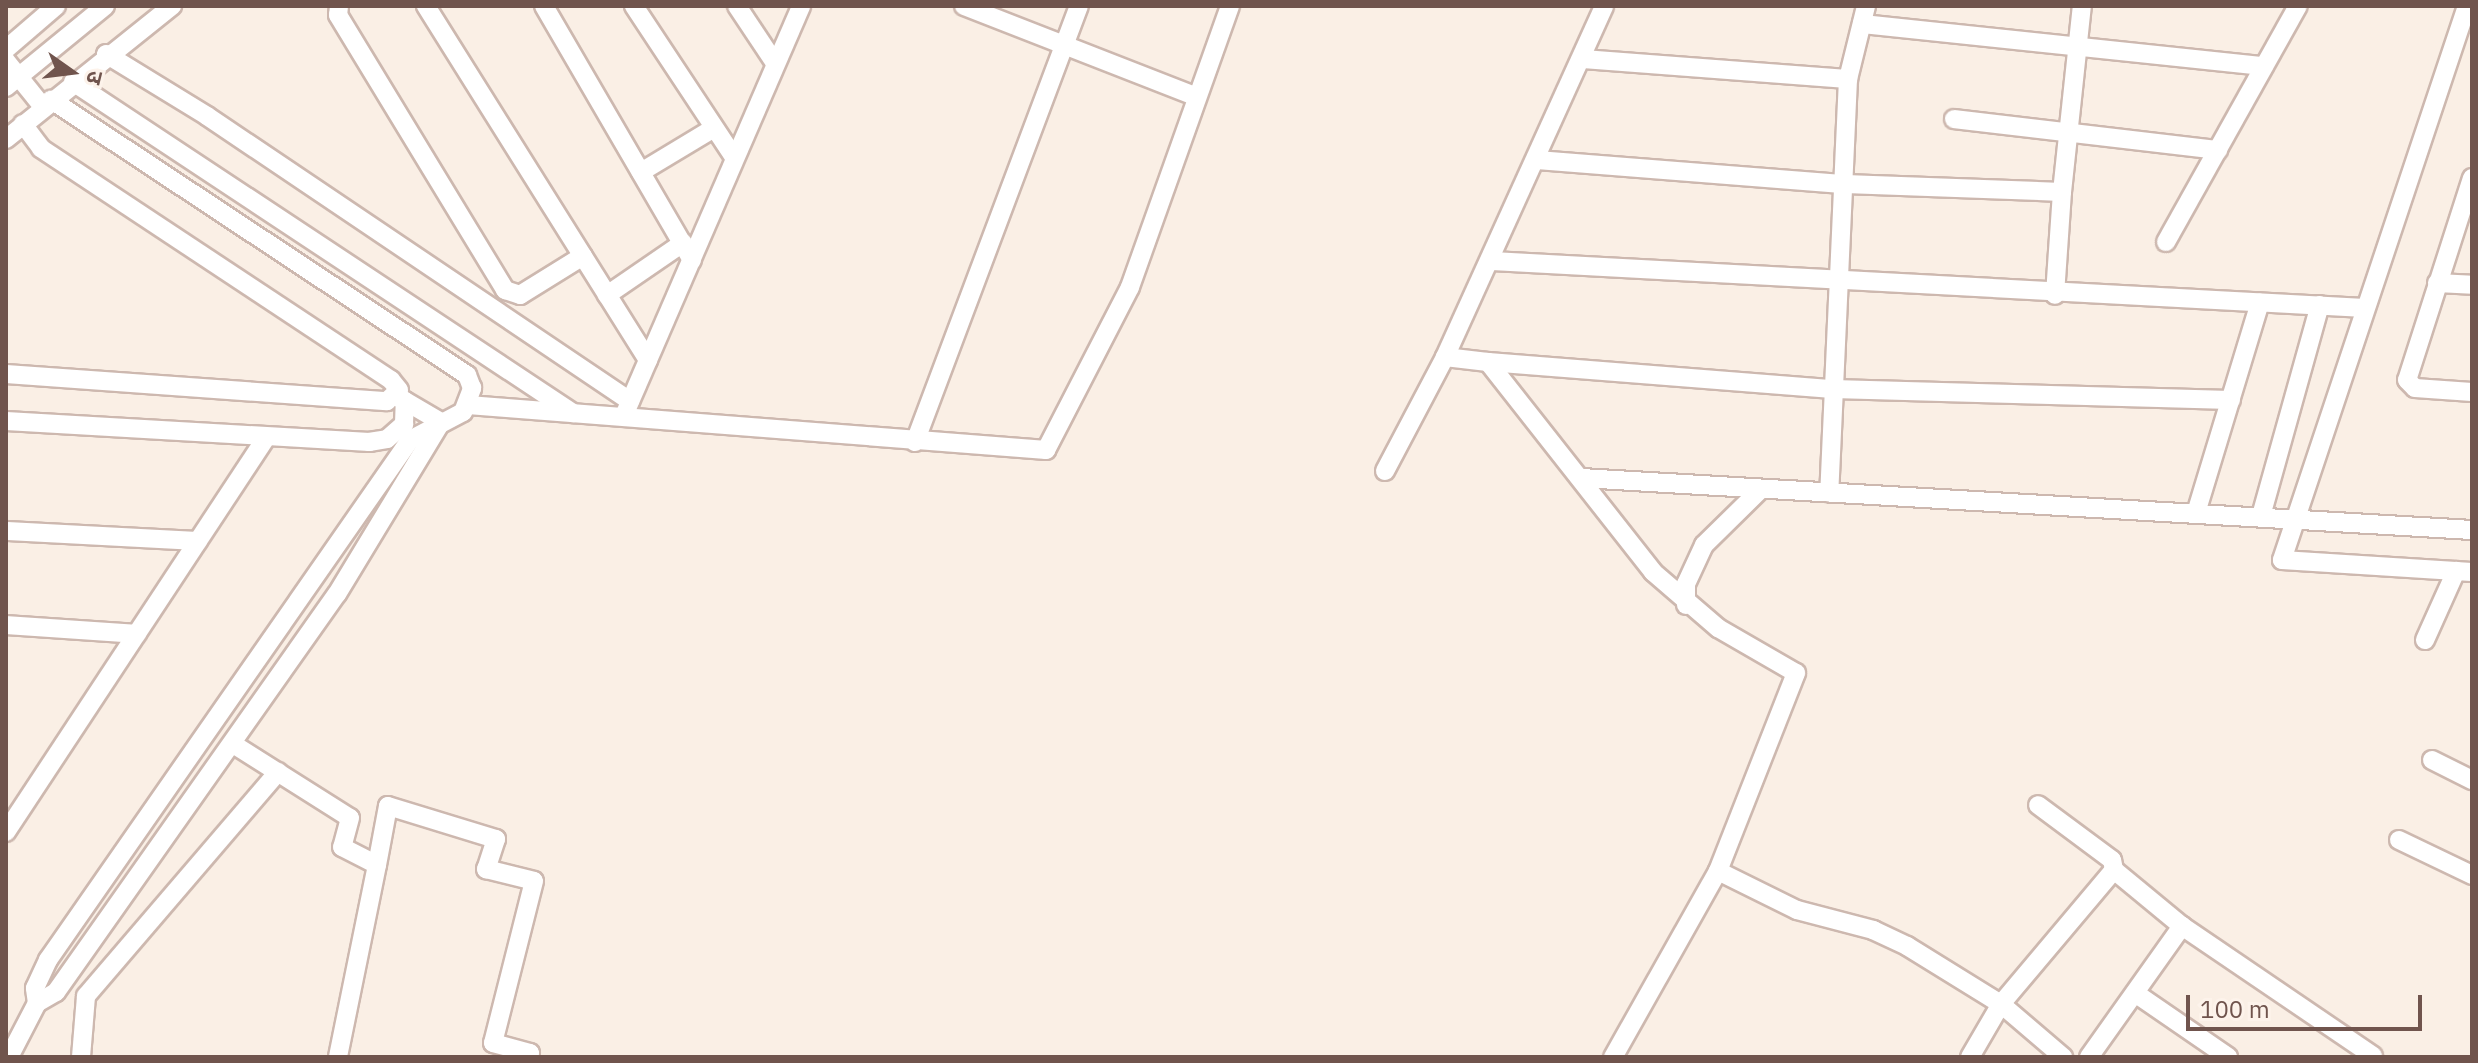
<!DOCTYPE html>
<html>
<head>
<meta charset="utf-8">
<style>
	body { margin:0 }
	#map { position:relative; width:2478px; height:1063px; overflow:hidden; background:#faefe5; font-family:"IBM Plex Sans","Noto Sans Devanagari",sans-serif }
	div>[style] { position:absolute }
	.roads { filter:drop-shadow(2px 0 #cdb8af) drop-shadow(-2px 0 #cdb8af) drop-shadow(0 2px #cdb8af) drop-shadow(0 -2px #cdb8af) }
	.street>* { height:18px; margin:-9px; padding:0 9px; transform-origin:9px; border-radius:9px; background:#fff }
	span { translate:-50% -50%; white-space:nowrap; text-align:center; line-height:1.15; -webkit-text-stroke:6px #fdf3eb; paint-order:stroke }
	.frame { position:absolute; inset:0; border:8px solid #70544d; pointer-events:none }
	.north { position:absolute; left:32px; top:32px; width:80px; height:80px; -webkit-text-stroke:6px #fdf3eb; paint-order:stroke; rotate:104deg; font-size:22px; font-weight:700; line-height:32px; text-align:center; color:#70544d }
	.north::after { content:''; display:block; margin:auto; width:28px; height:36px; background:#70544d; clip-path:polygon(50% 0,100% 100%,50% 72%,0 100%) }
	.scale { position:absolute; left:2186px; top:995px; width:236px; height:36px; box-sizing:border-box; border:4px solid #70544d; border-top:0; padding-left:10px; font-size:24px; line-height:28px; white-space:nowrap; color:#70544d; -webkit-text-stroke:6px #fdf3eb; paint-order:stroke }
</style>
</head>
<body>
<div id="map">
	<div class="roads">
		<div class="street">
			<i style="left:339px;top:6px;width:9px;rotate:96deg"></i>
			<i style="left:338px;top:15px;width:322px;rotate:58.7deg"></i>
			<i style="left:505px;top:290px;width:16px;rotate:18deg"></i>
			<i style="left:520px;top:295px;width:74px;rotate:-31.8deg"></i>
			<i style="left:426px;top:6px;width:418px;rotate:57.9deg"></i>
			<i style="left:544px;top:6px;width:294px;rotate:59.8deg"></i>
			<i style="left:634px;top:6px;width:181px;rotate:56.5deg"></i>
			<i style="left:737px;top:6px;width:69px;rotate:56.3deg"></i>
			<i style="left:964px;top:6px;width:250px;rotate:21.3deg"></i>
			<i style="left:2467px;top:6px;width:584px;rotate:108.47deg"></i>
			<i style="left:2282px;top:560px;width:190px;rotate:3.6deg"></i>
			<i style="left:1862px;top:24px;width:404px;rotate:6deg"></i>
			<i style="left:6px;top:49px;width:66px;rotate:-40.7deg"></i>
			<i style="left:106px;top:54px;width:119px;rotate:31.5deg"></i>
			<i style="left:207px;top:116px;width:510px;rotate:33.97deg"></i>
			<i style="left:1582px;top:59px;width:267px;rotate:4.3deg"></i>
			<i style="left:1848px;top:79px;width:414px;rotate:92.6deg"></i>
			<i style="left:6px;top:61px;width:59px;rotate:51.2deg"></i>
			<i style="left:1848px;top:79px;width:75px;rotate:-76.1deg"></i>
			<i style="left:73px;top:82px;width:600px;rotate:33.5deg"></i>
			<i style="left:6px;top:87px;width:128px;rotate:-39.3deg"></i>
			<i style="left:1954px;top:119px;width:266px;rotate:6.7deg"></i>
			<i style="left:6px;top:139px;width:213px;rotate:-38.7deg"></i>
			<i style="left:1537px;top:160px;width:309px;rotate:4.5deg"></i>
			<i style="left:1845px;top:184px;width:217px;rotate:2.1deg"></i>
			<i style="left:2062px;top:192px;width:103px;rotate:93.9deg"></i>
			<i style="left:641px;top:172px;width:85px;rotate:-31.1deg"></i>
			<i style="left:2472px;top:178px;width:212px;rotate:107.8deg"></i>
			<i style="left:2407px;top:380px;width:11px;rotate:45deg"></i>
			<i style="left:2415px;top:388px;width:57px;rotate:4deg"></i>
			<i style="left:2062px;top:192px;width:187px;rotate:-83.9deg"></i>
			<i style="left:2166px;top:242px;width:270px;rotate:-60.8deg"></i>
			<i style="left:1492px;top:261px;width:874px;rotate:3.08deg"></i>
			<i style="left:2437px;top:283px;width:35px;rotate:3deg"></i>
			<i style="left:607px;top:295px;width:92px;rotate:-34.4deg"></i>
			<i style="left:1445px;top:357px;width:385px;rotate:-65.6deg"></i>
			<i style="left:1488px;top:362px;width:346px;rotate:4.5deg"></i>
			<i style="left:1833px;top:389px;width:398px;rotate:1.6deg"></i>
			<i style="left:6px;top:374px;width:382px;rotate:4.1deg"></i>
			<i style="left:387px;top:401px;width:16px;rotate:-43deg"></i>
			<i style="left:399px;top:390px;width:13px;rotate:-129deg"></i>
			<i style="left:391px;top:380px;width:420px;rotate:-146.5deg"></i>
			<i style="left:41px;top:148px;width:30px;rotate:-127deg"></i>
			<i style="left:405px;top:401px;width:42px;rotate:30.3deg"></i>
			<i style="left:468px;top:405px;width:580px;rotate:4.45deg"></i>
			<i style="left:1046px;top:450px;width:183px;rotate:-62.7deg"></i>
			<i style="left:1130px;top:287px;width:298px;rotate:-70.4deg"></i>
			<i style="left:626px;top:411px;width:441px;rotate:-66.6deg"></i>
			<i style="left:6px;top:421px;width:364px;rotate:3.3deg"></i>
			<i style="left:369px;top:442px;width:18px;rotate:-9deg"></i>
			<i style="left:387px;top:439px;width:23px;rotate:-41deg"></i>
			<i style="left:404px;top:424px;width:23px;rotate:-88deg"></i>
			<i style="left:405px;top:401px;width:9px;rotate:-153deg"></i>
			<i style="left:915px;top:442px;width:466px;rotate:-69.4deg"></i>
			<i style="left:1385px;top:471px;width:129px;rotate:-62.2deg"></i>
			<i style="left:1445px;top:357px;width:43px;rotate:6.6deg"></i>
			<i style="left:1488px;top:362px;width:267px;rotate:51.8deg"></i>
			<i style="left:1653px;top:572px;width:86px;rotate:40.7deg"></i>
			<i style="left:1718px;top:628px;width:90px;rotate:30deg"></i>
			<i style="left:1796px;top:673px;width:213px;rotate:111.5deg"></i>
			<i style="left:1718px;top:871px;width:214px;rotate:119.4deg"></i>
			<i style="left:1581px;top:478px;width:893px;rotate:3.34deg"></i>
			<i style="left:2196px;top:513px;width:220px;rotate:-73.1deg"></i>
			<i style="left:2261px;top:516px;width:219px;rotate:-74.4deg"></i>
			<i style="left:6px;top:531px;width:192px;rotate:3deg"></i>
			<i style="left:1686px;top:605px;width:21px;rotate:-90deg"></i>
			<i style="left:1686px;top:584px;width:43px;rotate:-65.2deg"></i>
			<i style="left:1704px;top:545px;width:78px;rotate:-44.5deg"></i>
			<i style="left:6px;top:625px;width:131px;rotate:3.9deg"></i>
			<i style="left:2425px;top:640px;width:76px;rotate:-65.8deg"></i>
			<i style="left:233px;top:744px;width:138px;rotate:32.3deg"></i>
			<i style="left:350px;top:818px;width:30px;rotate:105deg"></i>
			<i style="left:342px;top:847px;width:39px;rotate:27deg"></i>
			<i style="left:377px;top:865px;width:196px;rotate:101.5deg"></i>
			<i style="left:2432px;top:760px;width:45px;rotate:26.6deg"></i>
			<i style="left:6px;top:832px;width:472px;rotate:-56.6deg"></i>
			<i style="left:2399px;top:840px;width:81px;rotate:25.6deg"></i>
			<i style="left:377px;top:865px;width:60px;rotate:-79.4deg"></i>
			<i style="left:388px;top:806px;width:113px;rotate:17deg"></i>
			<i style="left:496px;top:839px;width:32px;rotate:108deg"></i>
			<i style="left:486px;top:869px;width:49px;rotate:14deg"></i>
			<i style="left:534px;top:881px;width:167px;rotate:104.2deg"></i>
			<i style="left:493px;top:1043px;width:38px;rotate:15deg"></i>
			<i style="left:530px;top:1053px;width:4px;rotate:104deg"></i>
			<i style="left:2114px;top:870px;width:88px;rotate:39.5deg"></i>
			<i style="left:2182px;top:926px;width:231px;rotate:34.2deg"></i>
			<i style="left:1718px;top:871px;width:88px;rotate:26.3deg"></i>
			<i style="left:1797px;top:910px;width:79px;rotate:14.7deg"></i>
			<i style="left:1873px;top:930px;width:38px;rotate:25deg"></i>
			<i style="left:1907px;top:946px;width:110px;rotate:31.7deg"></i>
			<i style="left:2001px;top:1004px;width:175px;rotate:-49.9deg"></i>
			<i style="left:2114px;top:870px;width:10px;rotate:-101deg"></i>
			<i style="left:2112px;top:860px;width:92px;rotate:-143.4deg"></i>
			<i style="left:2135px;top:993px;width:113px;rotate:34.5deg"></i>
			<i style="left:37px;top:1003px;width:15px;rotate:-98deg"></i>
			<i style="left:35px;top:988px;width:31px;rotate:-65deg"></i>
			<i style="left:48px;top:960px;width:634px;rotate:-55.16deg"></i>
			<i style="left:410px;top:440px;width:60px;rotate:-27.8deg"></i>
			<i style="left:463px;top:412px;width:26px;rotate:-69deg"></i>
			<i style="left:472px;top:388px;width:14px;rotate:-111deg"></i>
			<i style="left:467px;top:375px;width:499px;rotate:-146.5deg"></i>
			<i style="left:9px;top:1057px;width:61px;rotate:-62.6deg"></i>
			<i style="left:37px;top:1003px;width:22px;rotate:-30deg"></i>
			<i style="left:56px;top:992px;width:487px;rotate:-54.8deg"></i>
			<i style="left:337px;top:594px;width:201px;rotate:-58.8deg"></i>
			<i style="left:81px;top:1057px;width:61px;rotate:-85.3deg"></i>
			<i style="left:86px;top:996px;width:295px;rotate:-49.4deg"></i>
			<i style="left:1970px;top:1057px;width:61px;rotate:-59.7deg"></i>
			<i style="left:2001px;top:1004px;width:82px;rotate:40.5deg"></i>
			<i style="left:2089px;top:1057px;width:161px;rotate:-54.6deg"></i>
		</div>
	</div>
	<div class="frame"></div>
	<div class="north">उ</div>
	<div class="scale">100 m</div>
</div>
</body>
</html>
